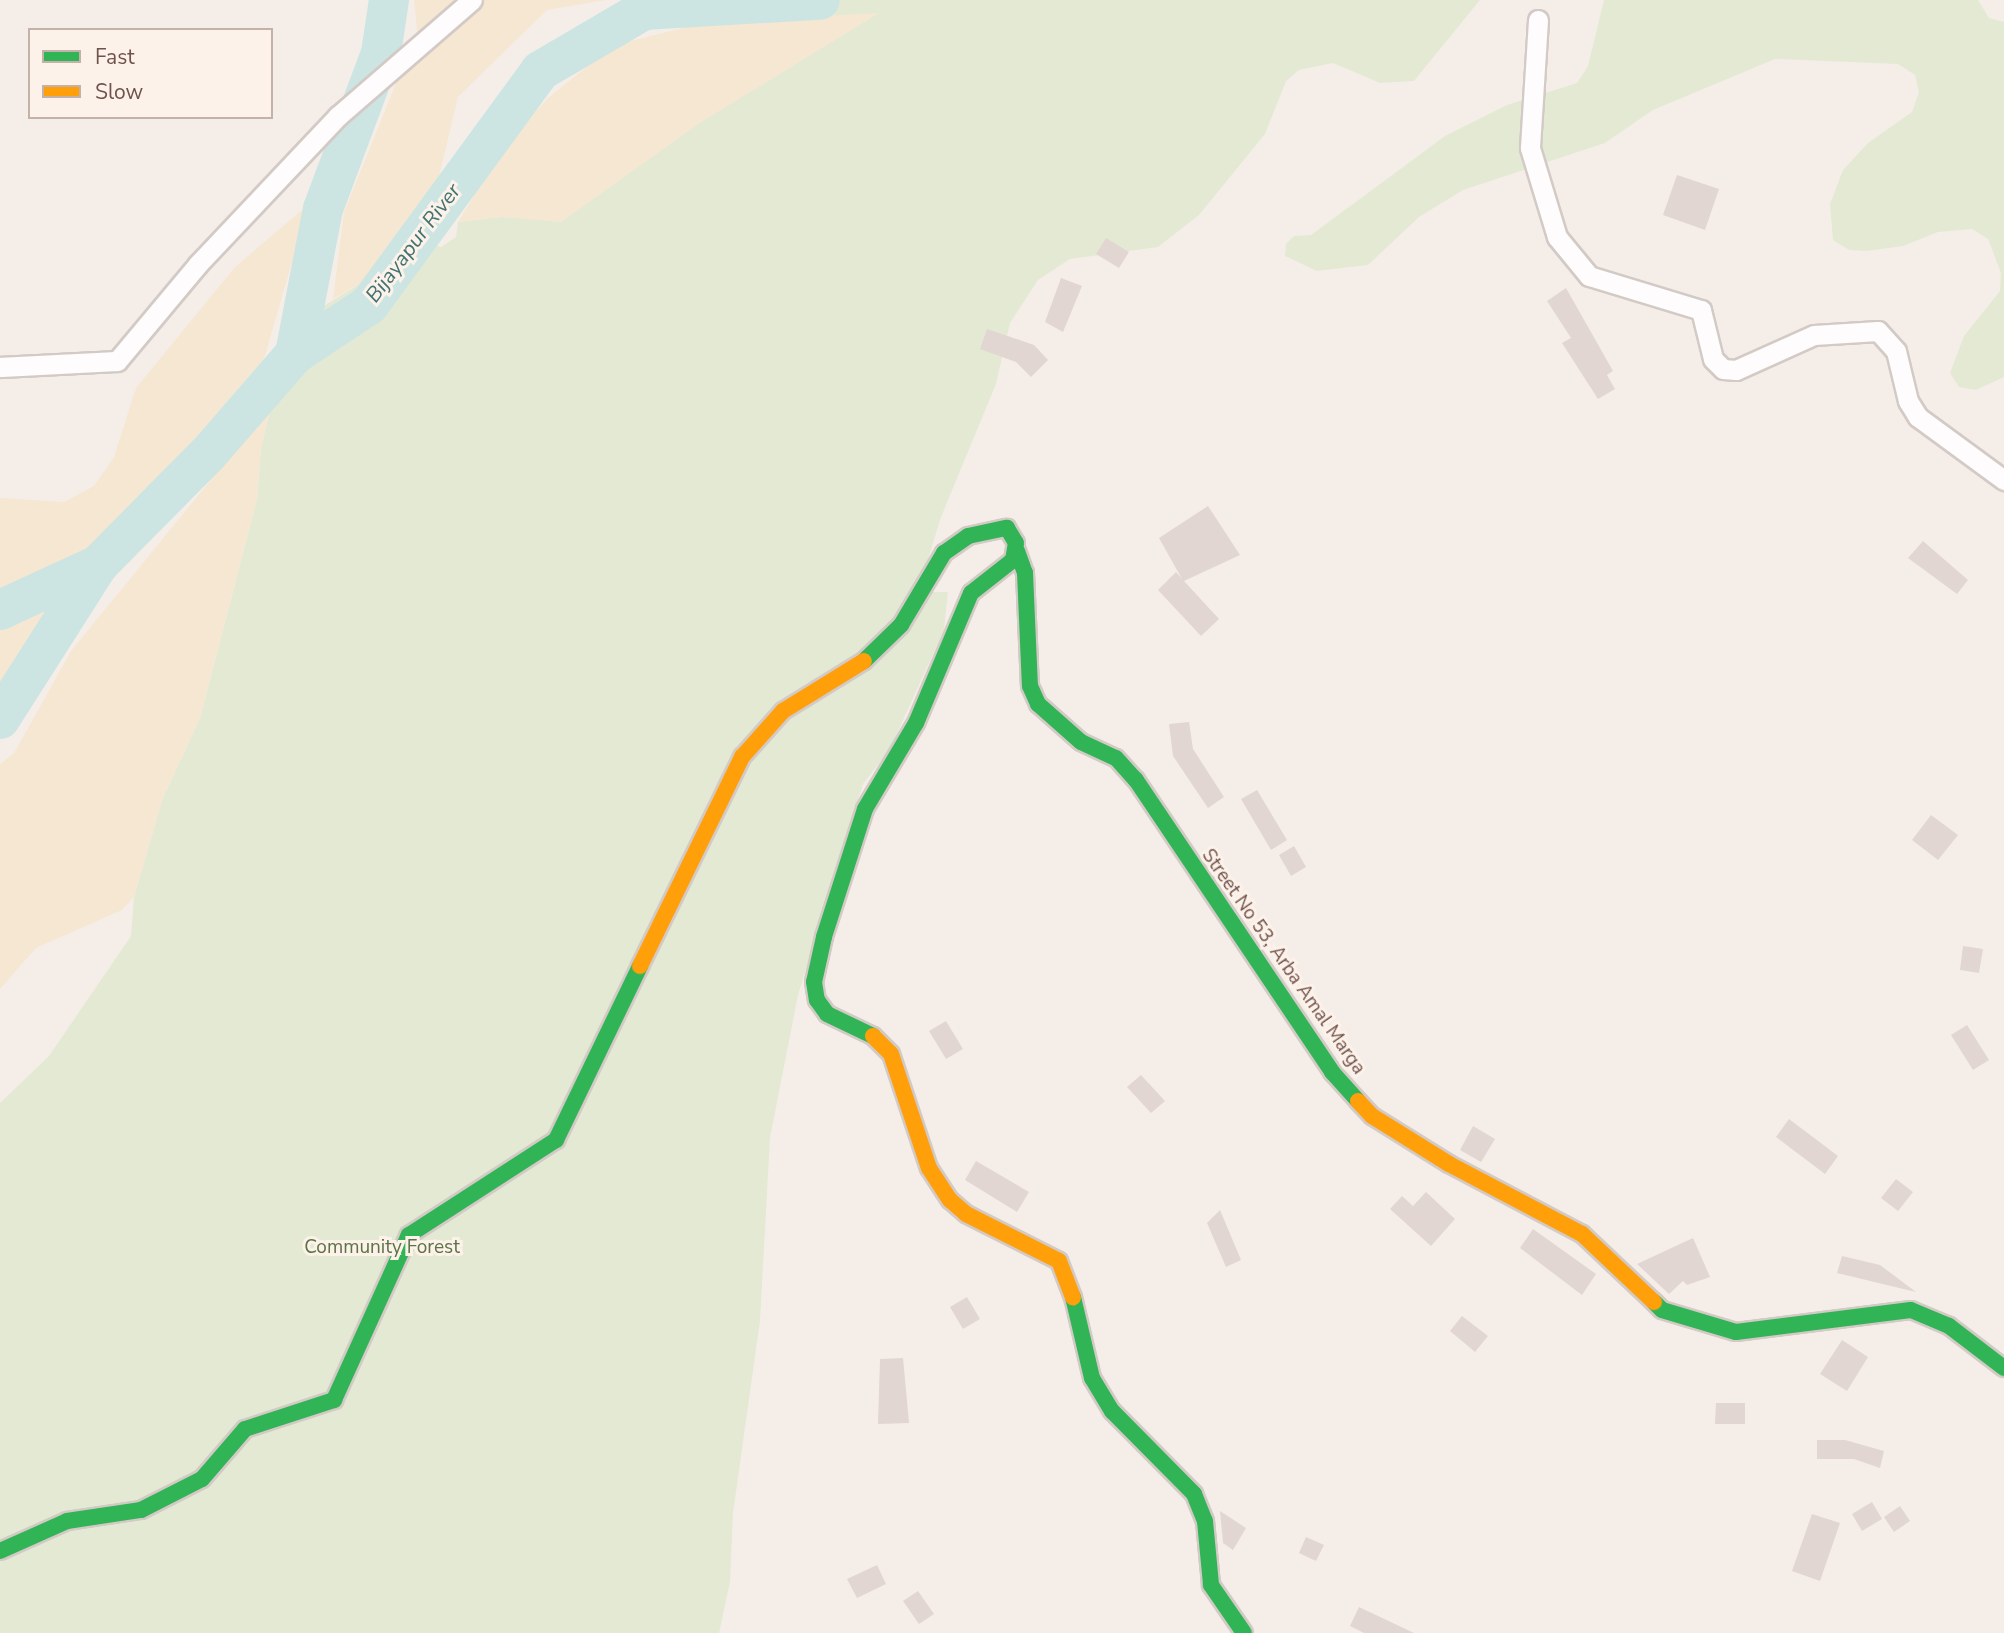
<!DOCTYPE html>
<html>
<head>
<meta charset="utf-8">
<style>
	body { margin:0 }
	#map { position:relative; width:2004px; height:1633px; overflow:hidden; background:#f5eee8; font-family:"Nunito Sans",sans-serif }
	div>[style] { position:absolute }
	.green>* { inset:0; background:#e4e9d4 }
	.sand>* { inset:0; background:#f6e7d3 }
	.river>* { height:40px; margin:-20px; padding:0 20px; transform-origin:20px; border-radius:20px; background:#cce5e2 }
	.building>* { inset:0; background:#e1d6d1 }
	.roads { filter:drop-shadow(2px 0 #d3cac6) drop-shadow(-2px 0 #d3cac6) drop-shadow(0 2px #d3cac6) drop-shadow(0 -2px #d3cac6) }
	.street>* { height:19px; margin:-9.5px; padding:0 9.5px; transform-origin:9.5px; border-radius:9.5px; background:#fefcfc }
	.fast>* { height:16px; margin:-8px; padding:0 8px; transform-origin:8px; border-radius:8px; background:#30b455 }
	.slow>* { height:16px; margin:-8px; padding:0 8px; transform-origin:8px; border-radius:8px; background:#ff9f0a }
	span { translate:-50% -50%; white-space:nowrap; text-align:center; line-height:1.15; -webkit-text-stroke:6px #fdf2e9; paint-order:stroke }
	.street-label { font-size:19px; color:#6f524c }
	.park-label { font-size:19px; color:#5b7445 }
	.water-label { font-size:21px; color:#427373; font-style:italic }
	.legend { position:absolute; left:28px; top:28px; width:245px; height:91px; box-sizing:border-box; background:#fdf2e9; border:2px solid #c4b2aa; margin:0; padding:9px 12px; list-style:none; font-size:21px; color:#6f524c }
	.legend li { display:flex; align-items:center; gap:14px; height:35px }
	.legend b { width:35px; border:2px solid #c4b2aa }
</style>
</head>
<body>
<div id="map">
	<div class="green">
		<i style="clip-path:polygon(810px 0,1480px 0,1414px 81px,1380px 83px,1333px 63px,1299px 70px,1286px 81px,1265px 134px,1199px 215px,1158px 247px,1070px 259px,1038px 280px,1010px 323px,996px 384px,941px 517px,918px 592px,948px 592px,944px 630px,889px 751px,863px 784px,798px 995px,770px 1138px,760px 1321px,733px 1513px,730px 1582px,719px 1633px,0 1633px,0 1103px,49px 1056px,131px 936px,134px 897px,162px 800px,200px 718px,257px 499px,261px 448px,282px 359px,309px 315px,366px 280px,407px 236px,441px 247px,456px 237px,458px 222px,501px 217px,761px 41px)"></i>
		<i style="clip-path:polygon(1604px 0,1978px 0,1989px 18px,2004px 22px,2004px 377px,1976px 390px,1959px 387px,1950px 373px,1964px 336px,2000px 291px,2001px 273px,1988px 239px,1972px 229px,1938px 232px,1903px 246px,1867px 251px,1849px 250px,1833px 240px,1830px 204px,1843px 170px,1868px 143px,1912px 112px,1919px 92px,1915px 75px,1898px 64px,1775px 59px,1653px 110px,1605px 143px,1463px 190px,1419px 217px,1368px 265px,1317px 271px,1285px 256px,1286px 244px,1294px 236px,1311px 235px,1445px 136px,1507px 105px,1577px 83px,1588px 66px)"></i>
	</div>
	<div class="sand">
		<i style="clip-path:polygon(414px 0,606px 0,547px 10px,458px 97px,438px 181px,366px 280px,333px 299px,344px 212px,417px 31px)"></i>
		<i style="clip-path:polygon(879px 13px,701px 122px,561px 222px,501px 217px,458px 222px,503px 148px,548px 98px,614px 45px,703px 23px)"></i>
		<i style="clip-path:polygon(309px 204px,264px 359px,93px 557px,0 594px,0 498px,64px 502px,94px 486px,114px 457px,136px 388px,235px 267px)"></i>
		<i style="clip-path:polygon(282px 359px,261px 448px,257px 499px,200px 718px,162px 800px,134px 897px,122px 910px,36px 948px,0 989px,0 764px,14px 753px,71px 651px,241px 443px)"></i>
		<i style="clip-path:polygon(57px 603px,0 702px,0 626px)"></i>
	</div>
	<div class="river">
		<i style="left:295px;top:354px;width:148px;rotate:-79.1deg"></i>
		<i style="left:323px;top:209px;width:166px;rotate:-69.6deg"></i>
		<i style="left:381px;top:53px;width:54px;rotate:-81.4deg"></i>
		<i style="left:0;top:610px;width:108px;rotate:-24.7deg"></i>
		<i style="left:0;top:719px;width:183px;rotate:-57.5deg"></i>
		<i style="left:98px;top:565px;width:156px;rotate:-45.3deg"></i>
		<i style="left:208px;top:454px;width:133px;rotate:-49deg"></i>
		<i style="left:295px;top:354px;width:89px;rotate:-33.5deg"></i>
		<i style="left:369px;top:305px;width:290px;rotate:-53.8deg"></i>
		<i style="left:540px;top:71px;width:121px;rotate:-30.4deg"></i>
		<i style="left:644px;top:10px;width:176px;rotate:-3.3deg"></i>
	</div>
	<div class="building">
		<i style="clip-path:polygon(1677px 175px,1719px 189px,1705px 230px,1663px 215px)"></i>
		<i style="clip-path:polygon(1106px 238px,1129px 252px,1119px 268px,1096px 254px)"></i>
		<i style="clip-path:polygon(1061px 278px,1082px 286px,1063px 332px,1045px 322px)"></i>
		<i style="clip-path:polygon(1566px 288px,1613px 371px,1607px 375px,1615px 389px,1598px 399px,1562px 343px,1571px 338px,1547px 301px)"></i>
		<i style="clip-path:polygon(987px 329px,1034px 345px,1048px 360px,1031px 377px,1016px 362px,980px 349px)"></i>
		<i style="clip-path:polygon(1208px 506px,1240px 555px,1184px 581px,1219px 619px,1201px 636px,1158px 590px,1176px 572px,1182px 579px,1159px 538px)"></i>
		<i style="clip-path:polygon(1923px 541px,1968px 580px,1957px 594px,1908px 558px)"></i>
		<i style="clip-path:polygon(1189px 722px,1193px 749px,1224px 797px,1208px 808px,1173px 756px,1169px 724px)"></i>
		<i style="clip-path:polygon(1257px 790px,1287px 840px,1271px 850px,1241px 799px)"></i>
		<i style="clip-path:polygon(1931px 815px,1958px 835px,1938px 860px,1912px 840px)"></i>
		<i style="clip-path:polygon(1294px 846px,1306px 867px,1291px 876px,1279px 855px)"></i>
		<i style="clip-path:polygon(1963px 946px,1983px 949px,1979px 973px,1960px 970px)"></i>
		<i style="clip-path:polygon(946px 1021px,963px 1049px,946px 1059px,929px 1031px)"></i>
		<i style="clip-path:polygon(1967px 1025px,1989px 1060px,1973px 1070px,1951px 1035px)"></i>
		<i style="clip-path:polygon(1141px 1075px,1165px 1101px,1151px 1113px,1127px 1087px)"></i>
		<i style="clip-path:polygon(1789px 1119px,1838px 1156px,1825px 1174px,1776px 1137px)"></i>
		<i style="clip-path:polygon(1473px 1126px,1495px 1139px,1481px 1162px,1460px 1150px)"></i>
		<i style="clip-path:polygon(976px 1161px,1029px 1192px,1017px 1212px,965px 1180px)"></i>
		<i style="clip-path:polygon(1896px 1179px,1913px 1192px,1898px 1211px,1881px 1198px)"></i>
		<i style="clip-path:polygon(1426px 1192px,1455px 1219px,1431px 1246px,1390px 1209px,1402px 1196px,1413px 1206px)"></i>
		<i style="clip-path:polygon(1220px 1210px,1241px 1260px,1226px 1267px,1207px 1223px)"></i>
		<i style="clip-path:polygon(1533px 1229px,1596px 1274px,1582px 1295px,1520px 1248px)"></i>
		<i style="clip-path:polygon(1693px 1238px,1710px 1277px,1687px 1285px,1683px 1281px,1669px 1294px,1637px 1264px)"></i>
		<i style="clip-path:polygon(1842px 1256px,1880px 1265px,1916px 1292px,1837px 1273px)"></i>
		<i style="clip-path:polygon(967px 1297px,980px 1319px,963px 1329px,950px 1307px)"></i>
		<i style="clip-path:polygon(1462px 1316px,1488px 1336px,1475px 1352px,1450px 1331px)"></i>
		<i style="clip-path:polygon(1842px 1340px,1868px 1357px,1847px 1391px,1820px 1374px)"></i>
		<i style="clip-path:polygon(903px 1358px,909px 1423px,878px 1424px,880px 1359px)"></i>
		<i style="clip-path:polygon(1716px 1403px,1745px 1403px,1745px 1424px,1715px 1424px)"></i>
		<i style="clip-path:polygon(1817px 1440px,1845px 1440px,1884px 1451px,1880px 1468px,1854px 1459px,1817px 1459px)"></i>
		<i style="clip-path:polygon(1872px 1502px,1882px 1519px,1862px 1531px,1852px 1514px)"></i>
		<i style="clip-path:polygon(1900px 1506px,1910px 1521px,1894px 1532px,1884px 1517px)"></i>
		<i style="clip-path:polygon(1220px 1511px,1246px 1528px,1233px 1550px,1223px 1543px)"></i>
		<i style="clip-path:polygon(1812px 1514px,1840px 1523px,1820px 1581px,1792px 1571px)"></i>
		<i style="clip-path:polygon(1306px 1537px,1324px 1545px,1316px 1561px,1299px 1553px)"></i>
		<i style="clip-path:polygon(877px 1565px,886px 1584px,857px 1598px,847px 1579px)"></i>
		<i style="clip-path:polygon(918px 1591px,934px 1614px,919px 1624px,903px 1601px)"></i>
		<i style="clip-path:polygon(1359px 1607px,1414px 1633px,1364px 1633px,1350px 1626px)"></i>
	</div>
	<div class="roads">
		<div class="street">
			<i style="left:1538px;top:20px;width:128px;rotate:93.6deg"></i>
			<i style="left:1530px;top:148px;width:93px;rotate:73.1deg"></i>
			<i style="left:1557px;top:237px;width:50px;rotate:50.6deg"></i>
			<i style="left:1589px;top:276px;width:117px;rotate:16.9deg"></i>
			<i style="left:1701px;top:310px;width:50px;rotate:76.2deg"></i>
			<i style="left:1713px;top:359px;width:14px;rotate:45deg"></i>
			<i style="left:1723px;top:369px;width:13px;rotate:4deg"></i>
			<i style="left:1736px;top:370px;width:85px;rotate:-24.2deg"></i>
			<i style="left:1814px;top:335px;width:64px;rotate:-3.6deg"></i>
			<i style="left:1878px;top:331px;width:27px;rotate:48deg"></i>
			<i style="left:1896px;top:351px;width:51px;rotate:76.5deg"></i>
			<i style="left:1908px;top:401px;width:19px;rotate:58deg"></i>
			<i style="left:1918px;top:417px;width:107px;rotate:36.2deg"></i>
			<i style="left:0;top:367px;width:117px;rotate:-2.9deg"></i>
			<i style="left:117px;top:361px;width:126px;rotate:-50.1deg"></i>
			<i style="left:198px;top:264px;width:204px;rotate:-46.6deg"></i>
			<i style="left:338px;top:116px;width:177px;rotate:-40.9deg"></i>
		</div>
		<div class="fast">
			<i style="left:1017px;top:551px;width:23px;rotate:70deg"></i>
			<i style="left:1025px;top:573px;width:113px;rotate:87.5deg"></i>
			<i style="left:1030px;top:686px;width:20px;rotate:66deg"></i>
			<i style="left:1038px;top:704px;width:57px;rotate:41.5deg"></i>
			<i style="left:1081px;top:742px;width:38px;rotate:25deg"></i>
			<i style="left:1116px;top:758px;width:30px;rotate:48deg"></i>
			<i style="left:1136px;top:780px;width:352px;rotate:56.1deg"></i>
			<i style="left:1332px;top:1072px;width:39px;rotate:48deg"></i>
			<i style="left:864px;top:661px;width:52px;rotate:-44.2deg"></i>
			<i style="left:901px;top:625px;width:84px;rotate:-59.2deg"></i>
			<i style="left:944px;top:553px;width:29px;rotate:-35deg"></i>
			<i style="left:968px;top:536px;width:40px;rotate:-12deg"></i>
			<i style="left:1007px;top:528px;width:17px;rotate:59deg"></i>
			<i style="left:1016px;top:543px;width:17px;rotate:100deg"></i>
			<i style="left:1013px;top:560px;width:53px;rotate:141.8deg"></i>
			<i style="left:971px;top:593px;width:141px;rotate:112.9deg"></i>
			<i style="left:916px;top:723px;width:100px;rotate:120.7deg"></i>
			<i style="left:865px;top:809px;width:134px;rotate:107.8deg"></i>
			<i style="left:824px;top:937px;width:46px;rotate:102.5deg"></i>
			<i style="left:814px;top:982px;width:18px;rotate:81deg"></i>
			<i style="left:817px;top:1000px;width:17px;rotate:54deg"></i>
			<i style="left:827px;top:1014px;width:51px;rotate:25.6deg"></i>
			<i style="left:1073px;top:1297px;width:83px;rotate:76.8deg"></i>
			<i style="left:1092px;top:1378px;width:39px;rotate:59deg"></i>
			<i style="left:1112px;top:1411px;width:117px;rotate:45.3deg"></i>
			<i style="left:1194px;top:1494px;width:29px;rotate:68deg"></i>
			<i style="left:1205px;top:1521px;width:64px;rotate:84.6deg"></i>
			<i style="left:1211px;top:1585px;width:58px;rotate:55.5deg"></i>
			<i style="left:1654px;top:1302px;width:11px;rotate:45deg"></i>
			<i style="left:1662px;top:1310px;width:77px;rotate:16.6deg"></i>
			<i style="left:1736px;top:1332px;width:176px;rotate:-7.2deg"></i>
			<i style="left:1911px;top:1310px;width:41px;rotate:22.8deg"></i>
			<i style="left:1949px;top:1326px;width:69px;rotate:37.4deg"></i>
			<i style="left:0;top:1551px;width:73px;rotate:-24.1deg"></i>
			<i style="left:67px;top:1521px;width:75px;rotate:-8.5deg"></i>
			<i style="left:141px;top:1510px;width:68px;rotate:-26.9deg"></i>
			<i style="left:202px;top:1479px;width:66px;rotate:-49.3deg"></i>
			<i style="left:245px;top:1429px;width:94px;rotate:-18deg"></i>
			<i style="left:334px;top:1400px;width:181px;rotate:-65.6deg"></i>
			<i style="left:409px;top:1235px;width:175px;rotate:-32.9deg"></i>
			<i style="left:556px;top:1140px;width:193px;rotate:-64.2deg"></i>
		</div>
		<div class="slow">
			<i style="left:640px;top:966px;width:233px;rotate:-64deg"></i>
			<i style="left:742px;top:757px;width:62px;rotate:-48.3deg"></i>
			<i style="left:783px;top:711px;width:95px;rotate:-31.7deg"></i>
			<i style="left:873px;top:1036px;width:25px;rotate:45deg"></i>
			<i style="left:891px;top:1054px;width:120px;rotate:71.6deg"></i>
			<i style="left:929px;top:1168px;width:38px;rotate:57deg"></i>
			<i style="left:950px;top:1200px;width:21px;rotate:41deg"></i>
			<i style="left:966px;top:1214px;width:104px;rotate:26.8deg"></i>
			<i style="left:1059px;top:1261px;width:39px;rotate:69deg"></i>
			<i style="left:1358px;top:1101px;width:21px;rotate:47deg"></i>
			<i style="left:1372px;top:1116px;width:91px;rotate:31.9deg"></i>
			<i style="left:1449px;top:1164px;width:150px;rotate:27.8deg"></i>
			<i style="left:1582px;top:1234px;width:99px;rotate:43.4deg"></i>
		</div>
	</div>
	<div class="street-label">
		<span style="left:1283px;top:962px;rotate:55deg">Street No 53, Arba Amal Marga</span>
	</div>
	<div class="park-label">
		<span style="left:382px;top:1248px">Community Forest</span>
	</div>
	<div class="water-label">
		<span style="left:413px;top:243px;rotate:-53deg">Bijayapur River</span>
	</div>
	<ul class="legend">
	<li><b style="height:9px;background:#30b455"></b>Fast</li>
	<li><b style="height:9px;background:#ff9f0a"></b>Slow</li>
	</ul>
</div>
</body>
</html>
